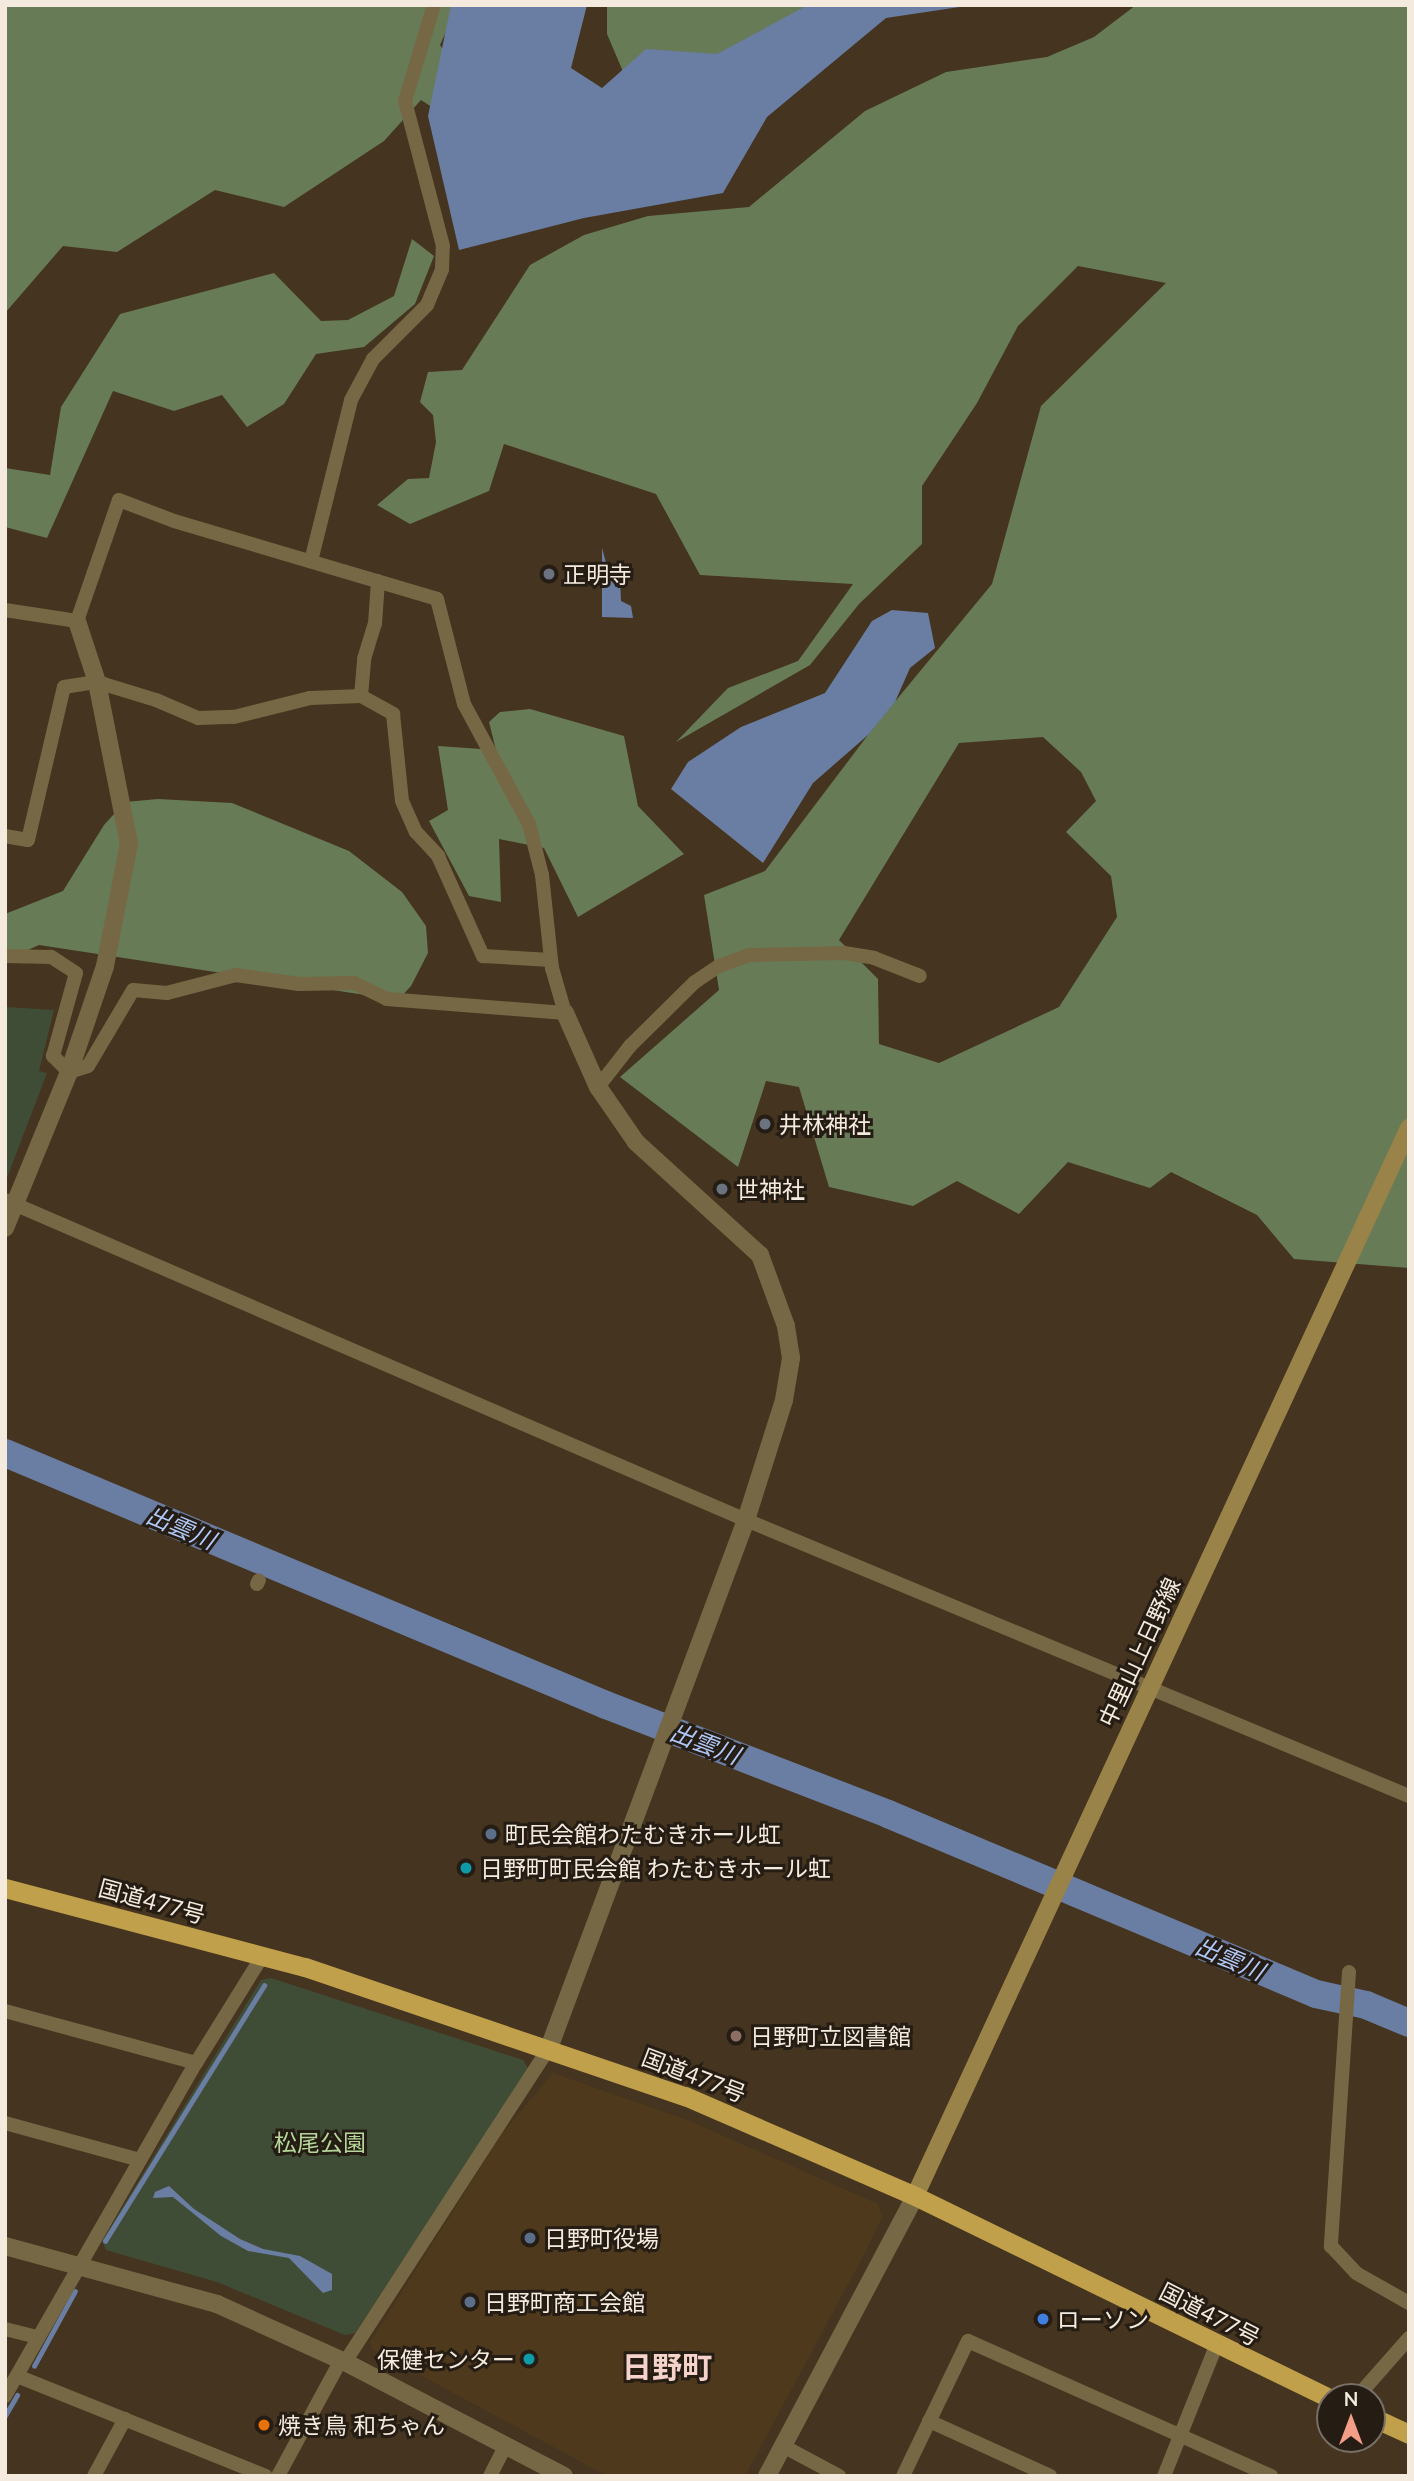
<!DOCTYPE html>
<html>
<head>
<meta charset="utf-8">
<style>
	body { margin:0 }
	#map { position:relative; width:1414px; height:2481px; overflow:hidden; background:#45341f; font-family:Lato,"Noto Sans JP",sans-serif }
	div>[style] { position:absolute }
	.built>* { inset:0; background:#4e391d }
	.green>* { inset:0; background:#404d36 }
	.forest>* { inset:0; background:#677b56 }
	.water>* { inset:0; background:#6a7da2 }
	.stream>* { height:4.5px; margin:-2.25px; padding:0 2.25px; transform-origin:2.25px; border-radius:2.25px; background:#6a7da2 }
	.river>* { height:28px; margin:-14px; padding:0 14px; transform-origin:14px; border-radius:14px; background:#6a7da2 }
	.minor>* { height:14px; margin:-7px; padding:0 7px; transform-origin:7px; border-radius:7px; background:#776845 }
	.tertiary>* { height:18px; margin:-9px; padding:0 9px; transform-origin:9px; border-radius:9px; background:#776845 }
	.secondary>* { height:18px; margin:-9px; padding:0 9px; transform-origin:9px; border-radius:9px; background:#998349 }
	.trunk>* { height:19px; margin:-9.5px; padding:0 9.5px; transform-origin:9.5px; border-radius:9.5px; background:#c0a04a }
	.dots>* { width:19px; height:19px; translate:-50% -50%; box-sizing:border-box; border:4px solid #251d14; border-radius:50% }
	span { translate:-50% -50%; white-space:nowrap; text-align:center; line-height:1.15; -webkit-text-stroke:6px #251d14; paint-order:stroke }
	.poi-label { font-size:23px; color:#f5eade }
	.left { translate:0 -50%; text-align:left }
	.right { translate:-100% -50%; text-align:right }
	.street-label { font-size:23px; color:#f5eade }
	.park-label { font-size:23px; color:#b5d799 }
	.water-label { font-size:24px; color:#b1c9f9; font-style:italic }
	.district-label { font-size:30px; color:#f5d3cb; font-weight:700 }
	.frame { position:absolute; inset:0; border:7px solid #f5eade; pointer-events:none }
	.north { position:absolute; left:1316px; top:2383px; width:70px; height:70px; box-sizing:border-box; background:#251d14; border:2px solid #786f65; border-radius:50%; rotate:0deg; font-size:19px; font-weight:700; line-height:28px; text-align:center; color:#f5eade }
	.north::after { content:''; display:block; margin:auto; width:24px; height:32px; background:#f49e88; clip-path:polygon(50% 0,100% 100%,50% 72%,0 100%) }
</style>
</head>
<body>
<div id="map">
	<div class="built">
		<i style="clip-path:polygon(553px 2073px,690px 2121px,878px 2204px,883px 2216px,866px 2251px,745px 2476px,607px 2476px,372px 2349px,370px 2342px,503px 2132px)"></i>
	</div>
	<div class="green">
		<i style="clip-path:polygon(5px 1007px,54px 1010px,39px 1071px,47px 1073px,5px 1183px)"></i>
		<i style="clip-path:polygon(271px 1978px,523px 2060px,529px 2070px,355px 2333px,345px 2335px,217px 2282px,106px 2250px,102px 2241px,261px 1980px)"></i>
	</div>
	<div class="forest">
		<i style="clip-path:polygon(5px 5px,458px 5px,440px 45px,474px 96px,464px 128px,421px 100px,384px 141px,284px 207px,215px 190px,117px 252px,63px 246px,5px 313px)"></i>
		<i style="clip-path:polygon(607px 5px,846px 5px,630px 88px,607px 34px)"></i>
		<i style="clip-path:polygon(evenodd,1136px 5px,1409px 5px,1409px 1268px,1294px 1259px,1257px 1215px,1171px 1172px,1150px 1188px,1068px 1162px,1019px 1214px,957px 1181px,913px 1206px,829px 1187px,799px 1087px,766px 1081px,738px 1167px,620px 1077px,719px 990px,704px 895px,765px 871px,874px 727px,992px 584px,1041px 406px,1166px 283px,1078px 266px,1018px 326px,977px 403px,922px 486px,922px 544px,859px 604px,810px 665px,676px 742px,728px 688px,798px 661px,853px 584px,700px 575px,656px 494px,504px 444px,489px 491px,410px 524px,377px 505px,408px 479px,429px 478px,436px 442px,433px 415px,420px 402px,428px 372px,462px 370px,530px 265px,584px 235px,648px 216px,749px 207px,865px 111px,946px 72px,1047px 57px,1094px 37px,1136px 5px,1043px 737px,1081px 772px,1096px 801px,1066px 832px,1111px 876px,1117px 917px,1059px 1007px,939px 1063px,879px 1044px,878px 979px,839px 940px,959px 743px,1043px 737px)"></i>
		<i style="clip-path:polygon(412px 239px,434px 256px,415px 304px,364px 347px,316px 354px,284px 404px,247px 427px,222px 395px,174px 411px,113px 391px,47px 538px,5px 527px,5px 468px,50px 475px,61px 407px,120px 314px,274px 273px,321px 321px,348px 320px,394px 296px)"></i>
		<i style="clip-path:polygon(530px 709px,624px 736px,638px 806px,684px 854px,578px 917px,544px 848px,499px 839px,501px 902px,469px 896px,429px 821px,448px 810px,438px 746px,496px 750px,489px 722px,500px 712px)"></i>
		<i style="clip-path:polygon(158px 799px,232px 803px,349px 851px,402px 892px,426px 926px,428px 953px,411px 986px,398px 1000px,39px 945px,5px 960px,5px 914px,63px 891px,104px 825px,125px 802px)"></i>
	</div>
	<div class="water">
		<i style="clip-path:polygon(451px 5px,587px 5px,571px 68px,602px 88px,646px 49px,717px 54px,808px 5px,973px 5px,886px 18px,767px 117px,723px 193px,584px 218px,459px 250px,428px 116px)"></i>
		<i style="clip-path:polygon(602px 548px,607px 566px,620px 577px,621px 601px,631px 606px,633px 618px,602px 617px)"></i>
		<i style="clip-path:polygon(892px 610px,928px 613px,935px 648px,910px 668px,895px 702px,868px 735px,813px 783px,763px 863px,671px 789px,688px 762px,741px 727px,825px 693px,872px 621px)"></i>
		<i style="clip-path:polygon(169px 2186px,194px 2209px,240px 2239px,263px 2249px,300px 2256px,332px 2274px,332px 2290px,323px 2293px,289px 2258px,248px 2251px,221px 2236px,173px 2197px,153px 2198px,155px 2192px)"></i>
	</div>
	<div class="stream">
		<i style="left:105px;top:2241px;width:301px;rotate:-58.1deg"></i>
		<i style="left:34px;top:2366px;width:85px;rotate:-61.3deg"></i>
		<i style="left:5px;top:2416px;width:24px;rotate:-60deg"></i>
	</div>
	<div class="river">
		<i style="left:5px;top:1453px;width:652px;rotate:22.75deg"></i>
		<i style="left:606px;top:1705px;width:302px;rotate:21.1deg"></i>
		<i style="left:888px;top:1814px;width:464px;rotate:22.8deg"></i>
		<i style="left:1316px;top:1994px;width:51px;rotate:12.4deg"></i>
		<i style="left:1366px;top:2005px;width:47px;rotate:22.7deg"></i>
	</div>
	<div class="minor">
		<i style="left:311px;top:561px;width:166px;rotate:-76deg"></i>
		<i style="left:351px;top:400px;width:47px;rotate:-61.8deg"></i>
		<i style="left:373px;top:359px;width:76px;rotate:-45deg"></i>
		<i style="left:427px;top:305px;width:39px;rotate:-67deg"></i>
		<i style="left:442px;top:269px;width:23px;rotate:-88deg"></i>
		<i style="left:443px;top:246px;width:150px;rotate:-104.7deg"></i>
		<i style="left:405px;top:101px;width:100px;rotate:-73.2deg"></i>
		<i style="left:5px;top:610px;width:73px;rotate:8.7deg"></i>
		<i style="left:77px;top:621px;width:128px;rotate:-70.9deg"></i>
		<i style="left:119px;top:500px;width:59px;rotate:20.9deg"></i>
		<i style="left:174px;top:521px;width:274px;rotate:16.5deg"></i>
		<i style="left:437px;top:599px;width:108px;rotate:75.6deg"></i>
		<i style="left:464px;top:704px;width:136px;rotate:61.6deg"></i>
		<i style="left:529px;top:824px;width:53px;rotate:75.7deg"></i>
		<i style="left:542px;top:875px;width:94px;rotate:83.9deg"></i>
		<i style="left:552px;top:968px;width:47px;rotate:73.9deg"></i>
		<i style="left:565px;top:1013px;width:179px;rotate:-175.5deg"></i>
		<i style="left:387px;top:999px;width:37px;rotate:-154deg"></i>
		<i style="left:354px;top:983px;width:55px;rotate:179deg"></i>
		<i style="left:299px;top:984px;width:64px;rotate:-171.9deg"></i>
		<i style="left:236px;top:975px;width:71px;rotate:165.4deg"></i>
		<i style="left:167px;top:993px;width:34px;rotate:-175deg"></i>
		<i style="left:133px;top:990px;width:88px;rotate:120.6deg"></i>
		<i style="left:88px;top:1066px;width:20px;rotate:162deg"></i>
		<i style="left:69px;top:1072px;width:23px;rotate:-135deg"></i>
		<i style="left:53px;top:1056px;width:86px;rotate:-74.5deg"></i>
		<i style="left:76px;top:973px;width:30px;rotate:-147deg"></i>
		<i style="left:51px;top:957px;width:46px;rotate:-178.8deg"></i>
		<i style="left:361px;top:696px;width:37px;rotate:-85deg"></i>
		<i style="left:364px;top:659px;width:37px;rotate:-73deg"></i>
		<i style="left:375px;top:624px;width:43px;rotate:-86deg"></i>
		<i style="left:5px;top:836px;width:23px;rotate:10deg"></i>
		<i style="left:28px;top:840px;width:157px;rotate:-76.8deg"></i>
		<i style="left:64px;top:687px;width:33px;rotate:-9deg"></i>
		<i style="left:97px;top:682px;width:62px;rotate:17deg"></i>
		<i style="left:156px;top:700px;width:46px;rotate:23.2deg"></i>
		<i style="left:198px;top:718px;width:36px;rotate:-2deg"></i>
		<i style="left:234px;top:717px;width:78px;rotate:-14deg"></i>
		<i style="left:310px;top:698px;width:51px;rotate:-2.2deg"></i>
		<i style="left:361px;top:696px;width:37px;rotate:29deg"></i>
		<i style="left:393px;top:714px;width:87px;rotate:84.1deg"></i>
		<i style="left:402px;top:801px;width:34px;rotate:66deg"></i>
		<i style="left:416px;top:832px;width:33px;rotate:47deg"></i>
		<i style="left:438px;top:856px;width:110px;rotate:65.8deg"></i>
		<i style="left:483px;top:956px;width:68px;rotate:3.4deg"></i>
		<i style="left:598px;top:1087px;width:52px;rotate:-52deg"></i>
		<i style="left:630px;top:1046px;width:91px;rotate:-44.6deg"></i>
		<i style="left:695px;top:982px;width:29px;rotate:-34deg"></i>
		<i style="left:719px;top:966px;width:32px;rotate:-20deg"></i>
		<i style="left:749px;top:955px;width:95px;rotate:-1.2deg"></i>
		<i style="left:844px;top:953px;width:30px;rotate:9deg"></i>
		<i style="left:874px;top:958px;width:49px;rotate:21.4deg"></i>
		<i style="left:5px;top:1200px;width:807px;rotate:23.36deg"></i>
		<i style="left:746px;top:1520px;width:718px;rotate:22.6deg"></i>
		<i style="left:257px;top:1584px;width:4px;rotate:-63deg"></i>
		<i style="left:1349px;top:1972px;width:275px;rotate:93.8deg"></i>
		<i style="left:1331px;top:2246px;width:37px;rotate:47deg"></i>
		<i style="left:1356px;top:2273px;width:61px;rotate:29.5deg"></i>
		<i style="left:5px;top:2011px;width:198px;rotate:15.2deg"></i>
		<i style="left:5px;top:2123px;width:140px;rotate:15.3deg"></i>
		<i style="left:5px;top:2329px;width:33px;rotate:14deg"></i>
		<i style="left:345px;top:2362px;width:374px;rotate:-57deg"></i>
		<i style="left:17px;top:2376px;width:268px;rotate:21.9deg"></i>
		<i style="left:5px;top:2396px;width:384px;rotate:-60.2deg"></i>
		<i style="left:196px;top:2063px;width:127px;rotate:-58.2deg"></i>
		<i style="left:1357px;top:2397px;width:79px;rotate:-48.6deg"></i>
		<i style="left:929px;top:2421px;width:133px;rotate:24.4deg"></i>
		<i style="left:783px;top:2446px;width:64px;rotate:28.2deg"></i>
		<i style="left:94px;top:2476px;width:65px;rotate:-61.5deg"></i>
		<i style="left:278px;top:2476px;width:132px;rotate:-61.5deg"></i>
		<i style="left:490px;top:2476px;width:35px;rotate:-63deg"></i>
		<i style="left:903px;top:2476px;width:150px;rotate:-64.3deg"></i>
		<i style="left:968px;top:2341px;width:332px;rotate:24deg"></i>
		<i style="left:1164px;top:2476px;width:140px;rotate:-68.2deg"></i>
	</div>
	<div class="tertiary">
		<i style="left:5px;top:1228px;width:169px;rotate:-67.7deg"></i>
		<i style="left:69px;top:1072px;width:112px;rotate:-71.2deg"></i>
		<i style="left:105px;top:966px;width:124px;rotate:-78.9deg"></i>
		<i style="left:129px;top:844px;width:165px;rotate:-101.2deg"></i>
		<i style="left:97px;top:682px;width:64px;rotate:-108.2deg"></i>
		<i style="left:549px;top:2048px;width:564px;rotate:-69.54deg"></i>
		<i style="left:746px;top:1520px;width:126px;rotate:-72.4deg"></i>
		<i style="left:784px;top:1400px;width:43px;rotate:-80.5deg"></i>
		<i style="left:791px;top:1358px;width:32px;rotate:-99deg"></i>
		<i style="left:786px;top:1326px;width:76px;rotate:-110.1deg"></i>
		<i style="left:760px;top:1255px;width:168px;rotate:-137.7deg"></i>
		<i style="left:636px;top:1142px;width:67px;rotate:-124.6deg"></i>
		<i style="left:598px;top:1087px;width:81px;rotate:-114deg"></i>
		<i style="left:5px;top:2246px;width:220px;rotate:15.3deg"></i>
		<i style="left:217px;top:2304px;width:141px;rotate:24.4deg"></i>
		<i style="left:345px;top:2362px;width:247px;rotate:27.5deg"></i>
		<i style="left:767px;top:2476px;width:317px;rotate:-62.1deg"></i>
	</div>
	<div class="secondary">
		<i style="left:915px;top:2196px;width:1177px;rotate:-65.18deg"></i>
	</div>
	<div class="trunk">
		<i style="left:5px;top:1888px;width:310px;rotate:14.8deg"></i>
		<i style="left:305px;top:1967px;width:401px;rotate:18.8deg"></i>
		<i style="left:685px;top:2096px;width:251px;rotate:23.5deg"></i>
		<i style="left:915px;top:2196px;width:462px;rotate:26deg"></i>
		<i style="left:1372px;top:2417px;width:41px;rotate:24.7deg"></i>
	</div>
	<div class="dots">
		<i style="left:549px;top:574px;background:#6b7280"></i>
		<i style="left:765px;top:1124px;background:#6b7280"></i>
		<i style="left:722px;top:1189px;background:#6b7280"></i>
		<i style="left:491px;top:1834px;background:#5c6f8a"></i>
		<i style="left:466px;top:1868px;background:#0f9aa8"></i>
		<i style="left:736px;top:2036px;background:#8d6e63"></i>
		<i style="left:530px;top:2238px;background:#5c6f8a"></i>
		<i style="left:470px;top:2302px;background:#5c6f8a"></i>
		<i style="left:1043px;top:2319px;background:#3f7fe0"></i>
		<i style="left:529px;top:2359px;background:#0f9aa8"></i>
		<i style="left:264px;top:2425px;background:#e8710a"></i>
	</div>
	<div class="poi-label">
		<span class="left" style="left:563px;top:574px">正明寺</span>
		<span class="left" style="left:779px;top:1124px">井林神社</span>
		<span class="left" style="left:736px;top:1189px">世神社</span>
		<span class="left" style="left:505px;top:1834px">町民会館わたむきホール虹</span>
		<span class="left" style="left:480px;top:1868px">日野町町民会館 わたむきホール虹</span>
		<span class="left" style="left:750px;top:2036px">日野町立図書館</span>
		<span class="left" style="left:544px;top:2238px">日野町役場</span>
		<span class="left" style="left:484px;top:2302px">日野町商工会館</span>
		<span class="left" style="left:1057px;top:2319px">ローソン</span>
		<span class="right" style="left:515px;top:2359px">保健センター</span>
		<span class="left" style="left:278px;top:2425px">焼き鳥 和ちゃん</span>
	</div>
	<div class="street-label">
		<span style="left:1139px;top:1652px;rotate:-65deg">中里山上日野線</span>
		<span style="left:152px;top:1901px;rotate:15deg">国道477号</span>
		<span style="left:694px;top:2075px;rotate:21deg">国道477号</span>
		<span style="left:1210px;top:2314px;rotate:27deg">国道477号</span>
	</div>
	<div class="park-label">
		<span style="left:320px;top:2142px">松尾公園</span>
	</div>
	<div class="water-label">
		<span style="left:181px;top:1527px;rotate:23deg">出雲川</span>
		<span style="left:705px;top:1743px;rotate:21deg">出雲川</span>
		<span style="left:1230px;top:1958px;rotate:23deg">出雲川</span>
	</div>
	<div class="district-label">
		<span style="left:667px;top:2366px">日野町</span>
	</div>
	<div class="frame"></div>
	<div class="north">N</div>
</div>
</body>
</html>
